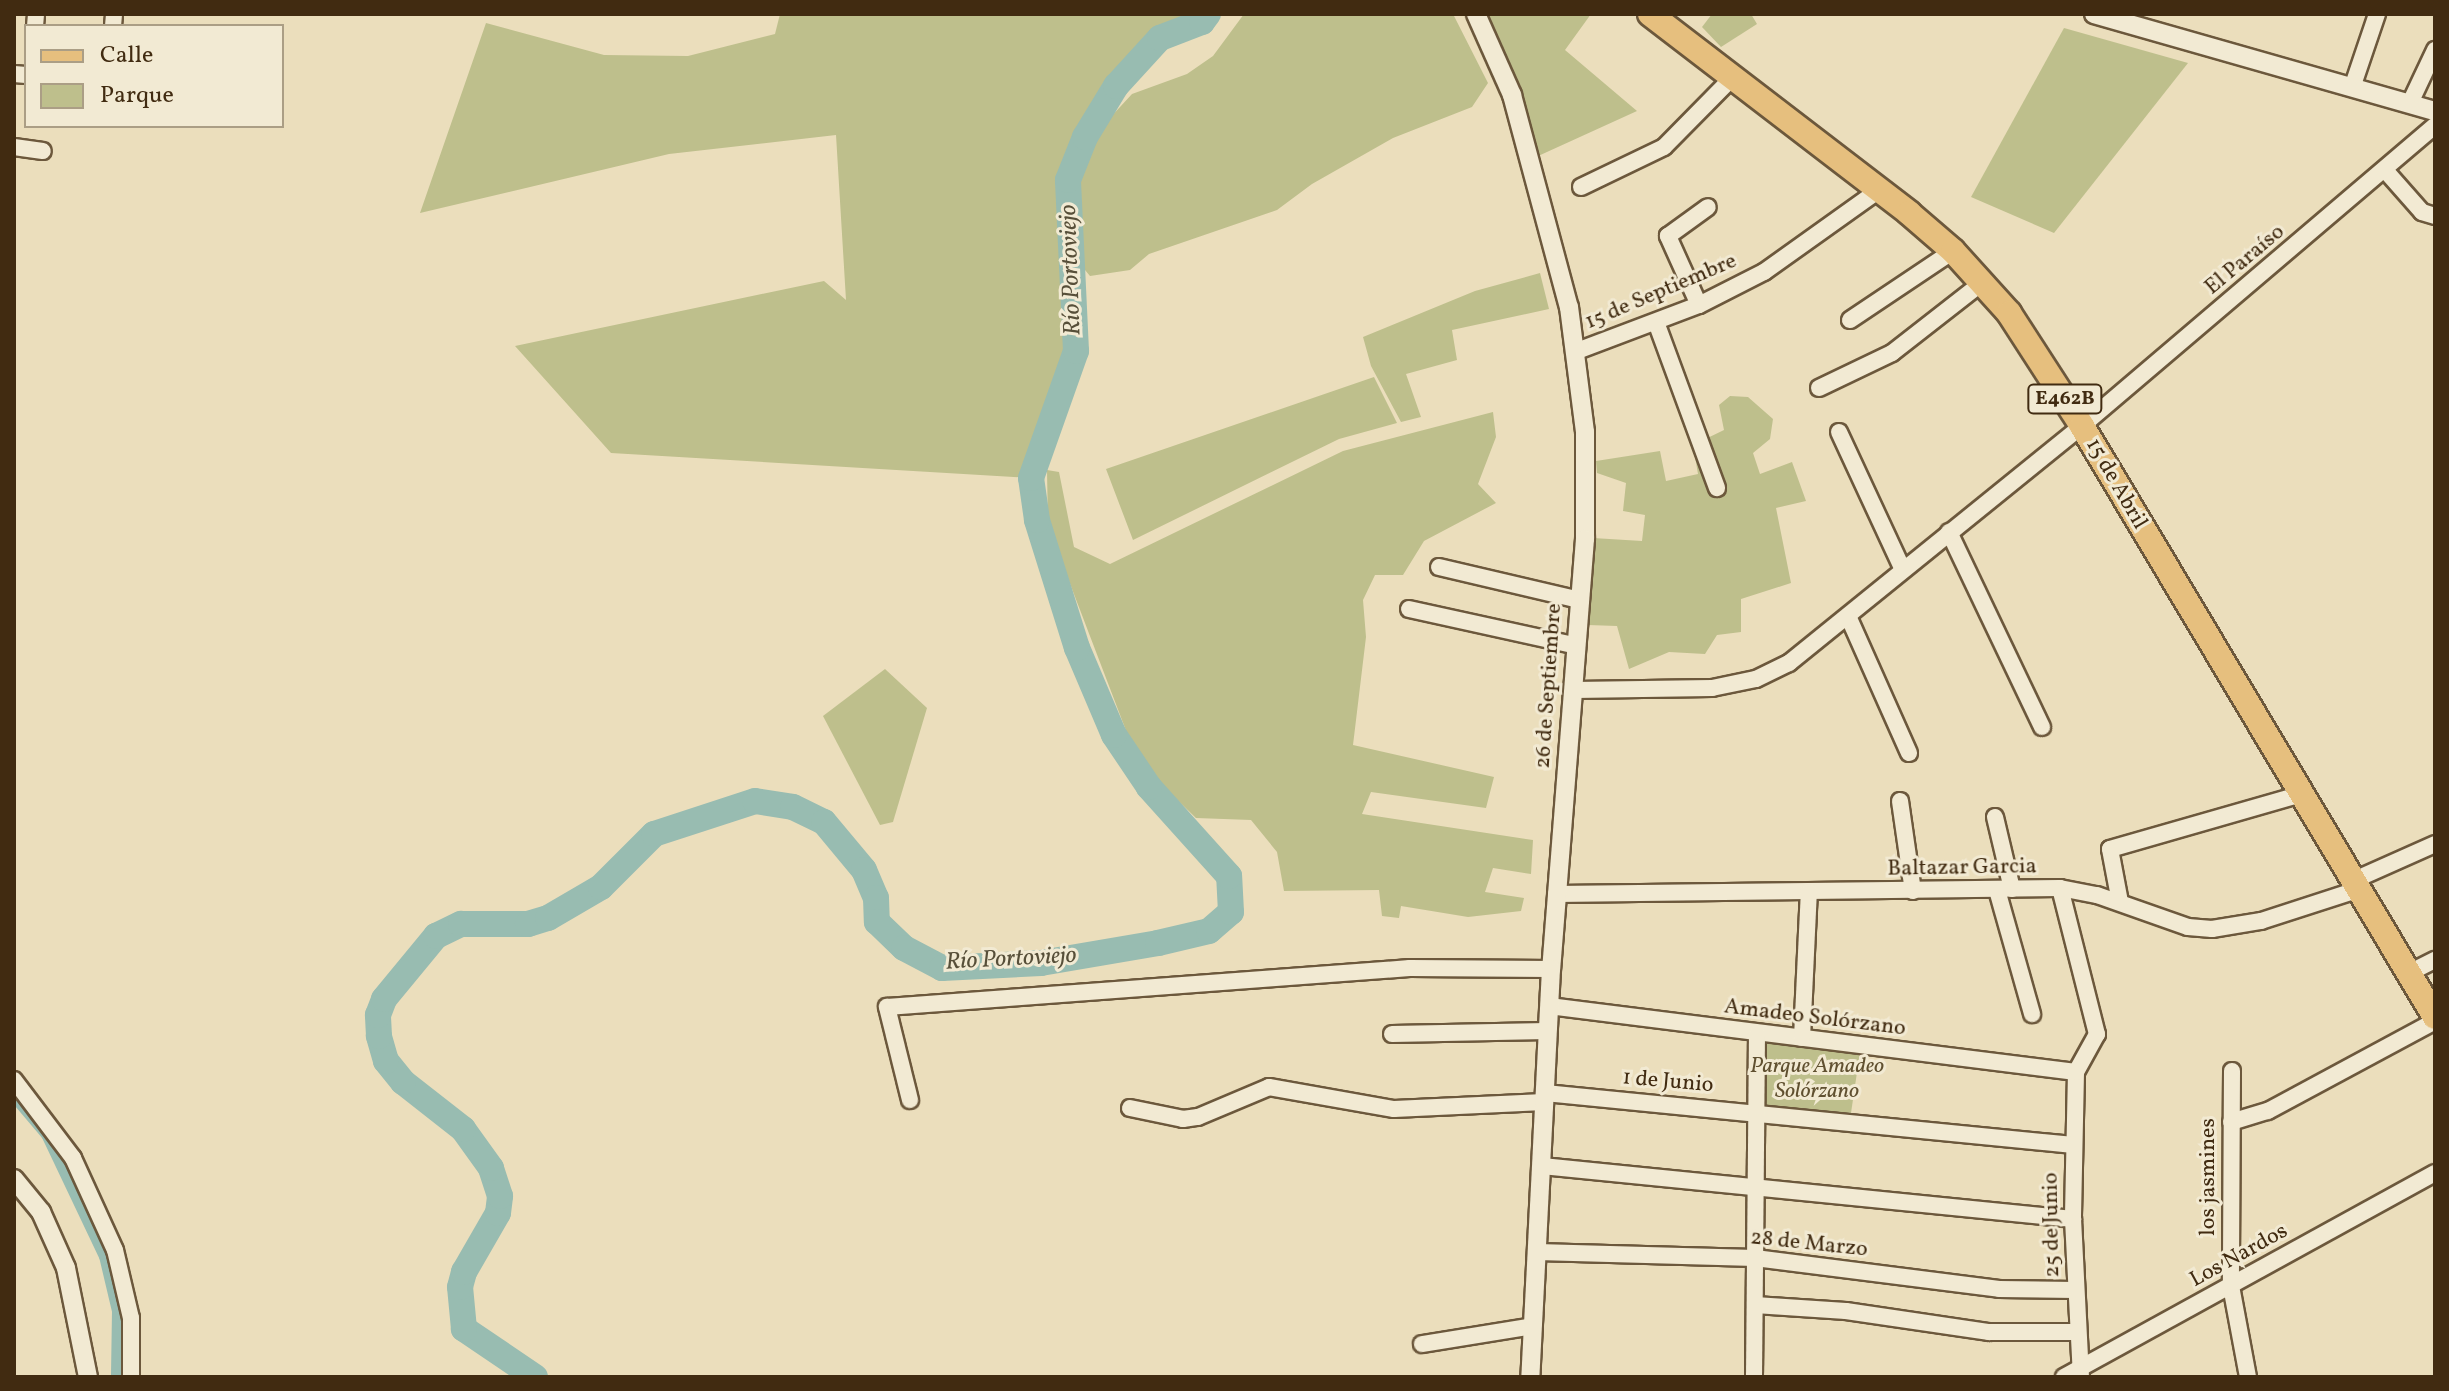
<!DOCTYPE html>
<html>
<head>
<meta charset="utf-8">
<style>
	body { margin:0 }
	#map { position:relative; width:2449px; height:1391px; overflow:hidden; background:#ebdebc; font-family:Vollkorn,serif }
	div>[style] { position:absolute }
	.green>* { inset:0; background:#bebf8c }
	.canal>* { height:14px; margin:-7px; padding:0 7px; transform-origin:7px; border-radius:7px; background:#98bcb1 }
	.river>* { height:26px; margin:-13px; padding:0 13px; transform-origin:13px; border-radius:13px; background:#98bcb1 }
	.roads { filter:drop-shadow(2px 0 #6c583c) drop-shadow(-2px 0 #6c583c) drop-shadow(0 2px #6c583c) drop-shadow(0 -2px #6c583c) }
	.minor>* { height:16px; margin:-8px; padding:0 8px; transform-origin:8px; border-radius:8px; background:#f2ead3 }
	.tertiary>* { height:18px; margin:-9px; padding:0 9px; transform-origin:9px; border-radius:9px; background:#f2ead3 }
	.primary>* { height:24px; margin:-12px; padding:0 12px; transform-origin:12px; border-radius:12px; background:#e6bf7e }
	span { translate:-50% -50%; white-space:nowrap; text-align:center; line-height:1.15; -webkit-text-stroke:6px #f2ead3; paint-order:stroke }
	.shield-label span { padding:2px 6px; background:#f2ead3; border:2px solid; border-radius:6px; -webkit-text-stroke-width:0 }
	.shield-label { font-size:20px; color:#412b11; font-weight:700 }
	.street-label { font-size:22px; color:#412b11 }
	.park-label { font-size:22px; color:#605030; font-style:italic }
	.water-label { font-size:24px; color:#574f39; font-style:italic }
	.frame { position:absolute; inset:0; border:16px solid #412b11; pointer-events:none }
	.legend { position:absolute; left:24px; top:24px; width:260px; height:104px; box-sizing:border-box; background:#f2ead3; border:2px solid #ab9e85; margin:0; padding:10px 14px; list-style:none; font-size:24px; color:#412b11 }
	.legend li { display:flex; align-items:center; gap:16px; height:40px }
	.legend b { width:40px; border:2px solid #ab9e85 }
</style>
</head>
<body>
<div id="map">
	<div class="green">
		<i style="clip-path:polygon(780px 14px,1208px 14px,1202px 22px,1160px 38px,1123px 79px,1085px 137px,1068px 180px,1076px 322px,1056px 407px,1031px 478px,611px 453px,515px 346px,824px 281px,846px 300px,836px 135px,669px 154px,420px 213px,486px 23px,604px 55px,688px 56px,775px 34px)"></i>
		<i style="clip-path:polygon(1244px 14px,1453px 14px,1488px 83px,1472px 107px,1393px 138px,1312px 184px,1277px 210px,1149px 254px,1130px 270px,1090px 276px,1080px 264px,1076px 187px,1096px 133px,1132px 94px,1187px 74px,1213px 56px)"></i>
		<i style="clip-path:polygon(1473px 14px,1591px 14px,1565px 50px,1637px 111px,1525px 162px,1493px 58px)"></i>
		<i style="clip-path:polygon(1712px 14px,1751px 14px,1757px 24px,1721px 47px,1702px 27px)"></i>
		<i style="clip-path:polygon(2064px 28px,2188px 63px,2054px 233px,1971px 197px)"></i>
		<i style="clip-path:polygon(1540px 273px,1549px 309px,1452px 330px,1457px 360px,1406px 374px,1421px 417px,1401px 422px,1371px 366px,1363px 337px,1475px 291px)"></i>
		<i style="clip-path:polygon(1374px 377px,1397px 423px,1339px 439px,1133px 540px,1106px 469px)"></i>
		<i style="clip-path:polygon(1730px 396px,1748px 397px,1773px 419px,1770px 439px,1753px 453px,1760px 474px,1792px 462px,1806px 501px,1776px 508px,1791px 583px,1741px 599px,1741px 632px,1717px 635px,1705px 654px,1669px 652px,1629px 669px,1617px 626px,1588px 625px,1593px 538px,1642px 541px,1645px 515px,1623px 511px,1626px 483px,1597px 473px,1596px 461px,1660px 451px,1666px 481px,1698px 474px,1693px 445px,1724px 430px,1719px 405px)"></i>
		<i style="clip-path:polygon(1493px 412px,1496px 437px,1478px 484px,1496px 503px,1424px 541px,1403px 575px,1375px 575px,1363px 600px,1366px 637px,1353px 745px,1494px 777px,1486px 808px,1371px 792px,1362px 814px,1533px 840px,1531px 874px,1493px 868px,1485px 892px,1524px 898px,1521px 911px,1468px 917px,1401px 906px,1399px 918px,1382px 916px,1379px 890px,1284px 891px,1277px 852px,1251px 820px,1196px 818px,1165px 788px,1130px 741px,1048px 526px,1047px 470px,1059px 472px,1074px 547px,1110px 564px,1343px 451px)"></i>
		<i style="clip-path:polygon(885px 669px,927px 708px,893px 822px,880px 825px,823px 716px)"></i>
		<i style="clip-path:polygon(1766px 1042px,1860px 1052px,1851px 1113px,1766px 1107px)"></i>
	</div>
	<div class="canal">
		<i style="left:14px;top:1094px;width:52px;rotate:49.6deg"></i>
		<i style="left:48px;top:1134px;width:135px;rotate:64.6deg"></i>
		<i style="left:106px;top:1256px;width:57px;rotate:76.7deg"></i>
		<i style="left:119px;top:1311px;width:66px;rotate:90.9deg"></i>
	</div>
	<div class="river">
		<i style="left:535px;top:1377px;width:86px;rotate:-145.9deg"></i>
		<i style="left:464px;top:1329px;width:42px;rotate:-95.4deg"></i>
		<i style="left:460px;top:1287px;width:16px;rotate:-75deg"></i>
		<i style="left:464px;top:1272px;width:68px;rotate:-60deg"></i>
		<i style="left:498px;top:1213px;width:17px;rotate:-83deg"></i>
		<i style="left:500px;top:1196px;width:29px;rotate:-108deg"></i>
		<i style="left:491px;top:1168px;width:48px;rotate:-125.7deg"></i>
		<i style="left:463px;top:1129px;width:76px;rotate:-141.9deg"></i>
		<i style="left:403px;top:1082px;width:27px;rotate:-129deg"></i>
		<i style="left:386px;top:1061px;width:26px;rotate:-106deg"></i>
		<i style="left:379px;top:1036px;width:21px;rotate:-93deg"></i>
		<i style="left:378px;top:1015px;width:17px;rotate:-69deg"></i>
		<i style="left:384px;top:999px;width:82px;rotate:-50.5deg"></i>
		<i style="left:436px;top:936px;width:28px;rotate:-26deg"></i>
		<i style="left:461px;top:924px;width:67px"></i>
		<i style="left:528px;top:924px;width:21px;rotate:-17deg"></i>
		<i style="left:548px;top:918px;width:61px;rotate:-30.3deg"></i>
		<i style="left:601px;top:887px;width:75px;rotate:-45deg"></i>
		<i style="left:654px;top:834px;width:106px;rotate:-18.1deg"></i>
		<i style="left:755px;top:801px;width:38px;rotate:9deg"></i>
		<i style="left:793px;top:807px;width:34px;rotate:26deg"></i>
		<i style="left:824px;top:822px;width:62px;rotate:50.2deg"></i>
		<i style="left:864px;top:870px;width:30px;rotate:67deg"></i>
		<i style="left:876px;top:898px;width:24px;rotate:88deg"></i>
		<i style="left:877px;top:922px;width:37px;rotate:44deg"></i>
		<i style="left:904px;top:948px;width:43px;rotate:27.8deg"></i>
		<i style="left:942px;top:968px;width:99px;rotate:-2.9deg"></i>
		<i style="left:1041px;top:963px;width:119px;rotate:-9.7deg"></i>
		<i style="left:1158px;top:943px;width:52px;rotate:-13.2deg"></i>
		<i style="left:1209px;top:931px;width:29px;rotate:-41deg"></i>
		<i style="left:1231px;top:912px;width:36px;rotate:-93deg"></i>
		<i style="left:1229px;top:876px;width:120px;rotate:-132deg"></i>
		<i style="left:1149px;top:787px;width:63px;rotate:-123.9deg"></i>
		<i style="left:1114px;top:735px;width:95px;rotate:-113deg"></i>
		<i style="left:1077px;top:648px;width:134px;rotate:-107.4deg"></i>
		<i style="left:1037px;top:520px;width:42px;rotate:-98.1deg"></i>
		<i style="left:1031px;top:478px;width:135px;rotate:-70.5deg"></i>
		<i style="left:1076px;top:351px;width:171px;rotate:-92.7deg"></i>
		<i style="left:1068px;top:180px;width:46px;rotate:-68.4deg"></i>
		<i style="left:1085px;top:137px;width:60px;rotate:-58.7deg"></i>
		<i style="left:1116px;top:86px;width:65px;rotate:-47.5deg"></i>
		<i style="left:1160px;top:38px;width:45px;rotate:-20.9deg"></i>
		<i style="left:1202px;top:22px;width:10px;rotate:-53deg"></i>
	</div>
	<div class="roads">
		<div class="minor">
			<i style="left:35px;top:26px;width:12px;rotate:-85deg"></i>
			<i style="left:113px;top:26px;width:12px;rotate:-85deg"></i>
			<i style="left:14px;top:74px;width:12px;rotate:5deg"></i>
			<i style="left:2353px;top:85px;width:75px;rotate:-71.3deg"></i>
			<i style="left:2410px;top:103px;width:59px;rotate:-64.7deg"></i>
			<i style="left:14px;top:147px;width:29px;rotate:8deg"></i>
			<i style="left:2385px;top:170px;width:56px;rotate:48.6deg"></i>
			<i style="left:2422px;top:212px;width:14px;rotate:17deg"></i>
			<i style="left:1581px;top:187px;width:92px;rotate:-25.7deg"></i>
			<i style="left:1664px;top:147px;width:97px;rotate:-45.4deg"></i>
			<i style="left:1699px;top:305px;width:76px;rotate:-114.2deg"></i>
			<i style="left:1668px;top:236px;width:49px;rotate:-35.9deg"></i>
			<i style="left:1850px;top:320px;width:124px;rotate:-33.8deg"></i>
			<i style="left:1656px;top:322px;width:177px;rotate:69.8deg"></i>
			<i style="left:1577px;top:351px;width:130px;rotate:-20.7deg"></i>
			<i style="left:1699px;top:305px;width:73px;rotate:-26.9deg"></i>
			<i style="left:1764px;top:272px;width:141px;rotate:-35.5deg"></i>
			<i style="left:1819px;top:388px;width:81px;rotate:-25.6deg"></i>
			<i style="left:1892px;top:353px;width:115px;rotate:-38deg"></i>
			<i style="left:1839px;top:432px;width:152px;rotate:65.1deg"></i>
			<i style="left:1949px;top:532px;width:216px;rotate:64.5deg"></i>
			<i style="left:1439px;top:567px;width:145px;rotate:13.2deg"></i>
			<i style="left:1409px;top:609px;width:172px;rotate:12.4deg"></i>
			<i style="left:1848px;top:616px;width:150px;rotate:66deg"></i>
			<i style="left:1574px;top:690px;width:138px;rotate:-0.8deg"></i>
			<i style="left:1712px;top:688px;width:45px;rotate:-11.6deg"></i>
			<i style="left:1756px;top:679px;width:37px;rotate:-26deg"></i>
			<i style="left:1789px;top:663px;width:377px;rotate:-39deg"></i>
			<i style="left:2082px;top:426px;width:463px;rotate:-40.4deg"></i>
			<i style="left:1900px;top:801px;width:91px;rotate:81.8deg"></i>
			<i style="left:1995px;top:817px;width:74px;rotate:76.7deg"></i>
			<i style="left:2352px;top:881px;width:91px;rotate:-24deg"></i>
			<i style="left:2060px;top:888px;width:151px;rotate:75.8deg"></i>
			<i style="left:2097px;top:1034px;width:43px;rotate:118.9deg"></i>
			<i style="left:2076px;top:1072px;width:147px;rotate:91.2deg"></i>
			<i style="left:2073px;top:1219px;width:158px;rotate:87.1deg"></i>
			<i style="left:1997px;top:890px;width:129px;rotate:74.2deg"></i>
			<i style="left:1556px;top:894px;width:504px;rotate:-0.68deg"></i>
			<i style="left:2060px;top:888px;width:38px;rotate:11deg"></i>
			<i style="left:2097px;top:895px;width:96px;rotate:19.4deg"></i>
			<i style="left:2188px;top:927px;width:24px;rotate:5deg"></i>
			<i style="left:2212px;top:929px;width:50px;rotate:-9.3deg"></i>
			<i style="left:2261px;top:921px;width:101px;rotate:-17.9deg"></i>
			<i style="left:2120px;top:902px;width:54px;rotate:-100.7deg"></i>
			<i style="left:2110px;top:849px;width:200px;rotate:-16deg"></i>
			<i style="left:2409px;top:973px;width:29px;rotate:-27deg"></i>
			<i style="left:1549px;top:1006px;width:531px;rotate:7.14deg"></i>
			<i style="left:1392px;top:1034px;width:155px;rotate:-1.1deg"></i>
			<i style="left:1802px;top:1038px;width:146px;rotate:-87.3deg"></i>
			<i style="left:2232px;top:1071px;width:215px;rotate:90.3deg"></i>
			<i style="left:2231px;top:1286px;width:93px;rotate:79.4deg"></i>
			<i style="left:14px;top:1080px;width:98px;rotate:52.9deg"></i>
			<i style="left:73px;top:1158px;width:101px;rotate:65.5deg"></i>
			<i style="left:115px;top:1250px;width:70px;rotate:76.8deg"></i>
			<i style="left:131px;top:1318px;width:59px;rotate:90deg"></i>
			<i style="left:1545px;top:1093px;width:531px;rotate:5.62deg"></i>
			<i style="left:910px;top:1100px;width:96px;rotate:-103.9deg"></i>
			<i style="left:887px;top:1007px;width:524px;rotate:-4.26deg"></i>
			<i style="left:1410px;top:968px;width:141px;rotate:0.4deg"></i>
			<i style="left:1130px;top:1108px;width:54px;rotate:11.7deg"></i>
			<i style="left:1183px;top:1119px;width:15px;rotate:-8deg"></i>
			<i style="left:1198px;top:1117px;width:77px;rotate:-22.9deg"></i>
			<i style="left:1269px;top:1087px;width:127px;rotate:10deg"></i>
			<i style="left:1394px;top:1109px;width:150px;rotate:-2.7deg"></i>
			<i style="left:2231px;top:1122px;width:39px;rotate:-17deg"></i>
			<i style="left:2268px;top:1111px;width:190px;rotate:-28.3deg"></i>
			<i style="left:1542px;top:1166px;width:534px;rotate:5.7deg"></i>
			<i style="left:1537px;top:1252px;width:218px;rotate:1.6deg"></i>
			<i style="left:1755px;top:1258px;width:246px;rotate:7.2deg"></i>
			<i style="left:1999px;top:1289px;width:76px;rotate:0.8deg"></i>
			<i style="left:1755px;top:1305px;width:91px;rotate:3.8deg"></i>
			<i style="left:1846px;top:1311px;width:145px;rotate:8.4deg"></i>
			<i style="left:1989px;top:1332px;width:88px"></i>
			<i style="left:1422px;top:1344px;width:112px;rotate:-9.2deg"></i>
			<i style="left:1754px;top:1377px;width:343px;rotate:-89.5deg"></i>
			<i style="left:2064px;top:1377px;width:423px;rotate:-28.8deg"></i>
		</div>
		<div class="tertiary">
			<i style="left:1476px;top:14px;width:89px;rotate:66deg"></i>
			<i style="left:1512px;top:95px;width:220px;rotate:75deg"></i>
			<i style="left:1569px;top:307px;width:126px;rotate:82.7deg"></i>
			<i style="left:1585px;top:432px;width:107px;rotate:90deg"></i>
			<i style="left:1585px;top:539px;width:431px;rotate:94.5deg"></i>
			<i style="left:1551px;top:969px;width:409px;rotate:92.9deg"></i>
			<i style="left:2094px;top:14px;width:355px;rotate:15.9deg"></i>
			<i style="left:14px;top:1179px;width:43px;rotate:50.7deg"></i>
			<i style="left:41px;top:1212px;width:61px;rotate:65.9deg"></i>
			<i style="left:66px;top:1268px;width:111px;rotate:78.6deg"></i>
		</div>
		<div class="primary">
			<i style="left:1650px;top:14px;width:327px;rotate:37.5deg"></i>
			<i style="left:1909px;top:213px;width:58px;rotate:40.8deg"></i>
			<i style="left:1953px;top:251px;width:84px;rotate:47.9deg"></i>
			<i style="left:2009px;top:313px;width:135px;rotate:57.1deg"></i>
			<i style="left:2082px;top:426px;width:688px;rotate:59.15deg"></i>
		</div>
	</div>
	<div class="shield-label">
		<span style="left:2065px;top:399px">E462B</span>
	</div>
	<div class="street-label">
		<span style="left:2245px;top:260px;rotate:-40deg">El Paraíso</span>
		<span style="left:1661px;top:292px;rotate:-23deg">15 de Septiembre</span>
		<span style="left:2116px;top:484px;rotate:60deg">15 de Abril</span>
		<span style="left:1549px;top:686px;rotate:-86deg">26 de Septiembre</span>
		<span style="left:1962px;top:868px;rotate:-1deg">Baltazar Garcia</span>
		<span style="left:1815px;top:1018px;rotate:7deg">Amadeo Solórzano</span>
		<span style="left:1668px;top:1082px;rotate:5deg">1 de Junio</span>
		<span style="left:2209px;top:1177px;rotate:-90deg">los jasmines</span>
		<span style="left:2052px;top:1225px;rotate:-91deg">25 de Junio</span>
		<span style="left:1809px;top:1244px;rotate:6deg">28 de Marzo</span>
		<span style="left:2239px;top:1256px;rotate:-29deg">Los Nardos</span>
	</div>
	<div class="park-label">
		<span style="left:1817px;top:1079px">Parque Amadeo<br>Solórzano</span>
	</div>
	<div class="water-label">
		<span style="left:1072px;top:270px;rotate:-92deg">Río Portoviejo</span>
		<span style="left:1011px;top:960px;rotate:-3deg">Río Portoviejo</span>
	</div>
	<div class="frame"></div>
	<ul class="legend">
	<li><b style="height:10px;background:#e6bf7e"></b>Calle</li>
	<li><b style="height:22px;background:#bebf8c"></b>Parque</li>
	</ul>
</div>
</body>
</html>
